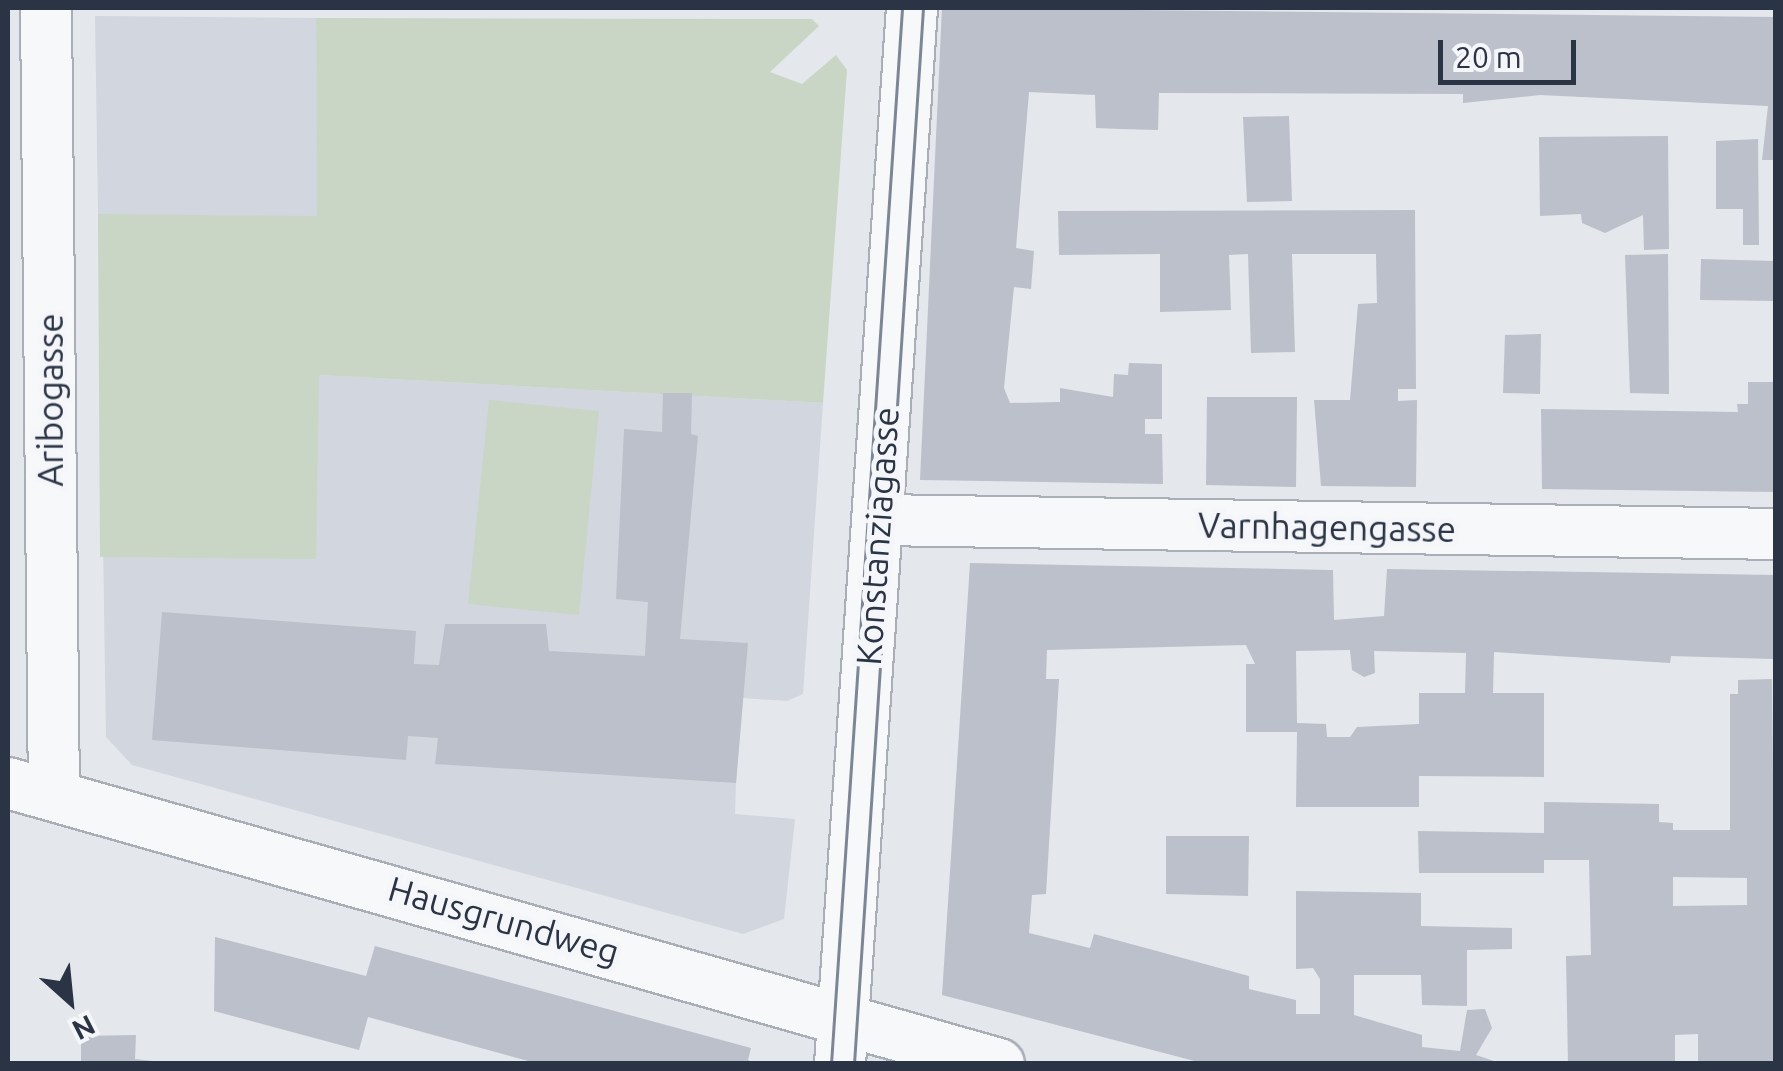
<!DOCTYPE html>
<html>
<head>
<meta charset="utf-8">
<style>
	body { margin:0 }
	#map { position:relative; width:1783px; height:1071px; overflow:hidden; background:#e4e7ec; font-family:Ubuntu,sans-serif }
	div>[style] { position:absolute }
	.built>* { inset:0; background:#d2d6de }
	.green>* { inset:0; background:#c9d6c5 }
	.building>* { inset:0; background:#bbc0ca }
	.roads { filter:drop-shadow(2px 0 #a9aeb7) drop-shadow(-2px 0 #a9aeb7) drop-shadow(0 2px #a9aeb7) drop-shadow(0 -2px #a9aeb7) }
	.street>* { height:50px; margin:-25px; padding:0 25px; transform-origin:25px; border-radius:25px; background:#f7f8fa }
	.tram>* { height:2.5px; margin:-1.25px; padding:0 1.25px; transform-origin:1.25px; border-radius:1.25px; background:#7d8696 }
	span { translate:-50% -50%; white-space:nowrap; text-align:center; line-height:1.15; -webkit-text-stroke:10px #f4f6f9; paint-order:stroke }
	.street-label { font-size:35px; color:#2b3445 }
	.frame { position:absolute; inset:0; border:10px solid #2b3445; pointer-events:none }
	.north { position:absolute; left:20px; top:951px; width:100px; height:100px; -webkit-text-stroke:8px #f4f6f9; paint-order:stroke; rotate:153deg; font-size:28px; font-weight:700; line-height:40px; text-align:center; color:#2b3445 }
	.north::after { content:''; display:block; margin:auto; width:35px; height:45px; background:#2b3445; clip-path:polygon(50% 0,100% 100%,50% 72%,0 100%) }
	.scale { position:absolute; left:1438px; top:40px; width:138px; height:45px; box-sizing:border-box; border:5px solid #2b3445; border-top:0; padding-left:12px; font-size:30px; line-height:35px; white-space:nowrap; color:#2b3445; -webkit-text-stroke:8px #f4f6f9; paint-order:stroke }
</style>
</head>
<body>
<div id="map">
	<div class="built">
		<i style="clip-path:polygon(95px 16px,316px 18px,319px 375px,823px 403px,803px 694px,787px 701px,743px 698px,736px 783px,735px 814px,795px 819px,784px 919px,743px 934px,132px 765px,106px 737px)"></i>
	</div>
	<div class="green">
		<i style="clip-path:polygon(316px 18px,812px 19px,819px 26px,770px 72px,802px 84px,836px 55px,847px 70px,823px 403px,319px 375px,316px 559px,100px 557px,98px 214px,317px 216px)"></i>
		<i style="clip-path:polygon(489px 400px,599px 411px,579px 615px,468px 604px)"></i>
	</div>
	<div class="building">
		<i style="clip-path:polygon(942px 8px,1776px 17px,1776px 160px,1762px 160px,1768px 106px,1540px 95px,1463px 103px,1463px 94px,1159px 93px,1158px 130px,1120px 129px,1096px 128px,1095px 95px,1029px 92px,1016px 248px,1034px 251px,1031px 289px,1014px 287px,1004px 388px,1010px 403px,1060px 402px,1060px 388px,1113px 397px,1114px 374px,1128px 375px,1129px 363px,1162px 364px,1162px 419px,1145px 419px,1145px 434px,1162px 434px,1163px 484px,920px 480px)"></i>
		<i style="clip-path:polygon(1289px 116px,1292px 201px,1247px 202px,1243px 117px)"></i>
		<i style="clip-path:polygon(1668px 136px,1669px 249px,1644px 250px,1643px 215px,1605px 233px,1582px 223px,1581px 214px,1540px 216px,1539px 137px)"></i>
		<i style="clip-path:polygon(1758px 139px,1759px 245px,1743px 245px,1743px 209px,1716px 209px,1716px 141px)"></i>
		<i style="clip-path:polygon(1415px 210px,1416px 389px,1398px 389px,1398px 401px,1417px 400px,1416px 487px,1321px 486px,1314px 400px,1350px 400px,1358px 304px,1377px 303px,1376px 254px,1292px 254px,1295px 352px,1251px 353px,1248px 254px,1229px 255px,1231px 310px,1160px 312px,1160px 254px,1059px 255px,1058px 211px)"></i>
		<i style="clip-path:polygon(1668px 254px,1669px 394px,1630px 393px,1625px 255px)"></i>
		<i style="clip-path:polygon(1701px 259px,1776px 261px,1776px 301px,1700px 300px)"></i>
		<i style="clip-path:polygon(1541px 334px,1540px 394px,1503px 393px,1505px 335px)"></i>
		<i style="clip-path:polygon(1748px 382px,1776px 382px,1776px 492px,1542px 489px,1541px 409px,1738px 412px,1737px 404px,1748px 404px)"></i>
		<i style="clip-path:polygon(663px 393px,692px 393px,691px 434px,698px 436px,680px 639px,748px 643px,736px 783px,435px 764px,438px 738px,408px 736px,406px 760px,152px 740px,162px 612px,416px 631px,414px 664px,439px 665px,445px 624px,546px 624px,549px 651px,645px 656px,648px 602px,616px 599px,624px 429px,662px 432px)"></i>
		<i style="clip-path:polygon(1207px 397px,1297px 397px,1296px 487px,1206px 485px)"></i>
		<i style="clip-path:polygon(evenodd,970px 563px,1333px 570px,1334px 620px,1384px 616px,1387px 569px,1776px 575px,1776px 652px,1774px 659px,1671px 656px,1670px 663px,1494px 652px,1493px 693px,1544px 693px,1544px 777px,1419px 776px,1419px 807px,1296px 807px,1297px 732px,1246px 732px,1246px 664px,1255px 664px,1246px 645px,1047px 650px,1046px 679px,1059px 679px,1046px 894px,1032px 895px,1029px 933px,1090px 948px,1094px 934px,1249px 976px,1249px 989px,1296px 1000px,1296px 1014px,1320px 1014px,1320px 979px,1313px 968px,1296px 969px,1296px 891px,1421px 893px,1421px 926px,1512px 928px,1512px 949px,1467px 950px,1467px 1006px,1422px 1005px,1421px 975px,1354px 975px,1354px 1015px,1422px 1035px,1422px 1047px,1460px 1051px,1467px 1010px,1485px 1009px,1492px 1028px,1476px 1055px,1503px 1064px,1206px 1064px,942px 995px,970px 563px,1350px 650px,1352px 670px,1364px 677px,1375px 673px,1374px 651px,1466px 653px,1465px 693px,1419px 693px,1419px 724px,1357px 727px,1350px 737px,1327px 737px,1326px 724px,1297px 723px,1296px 651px,1350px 650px)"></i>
		<i style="clip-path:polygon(evenodd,1772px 679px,1776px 1064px,1698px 1064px,1698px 1034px,1675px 1035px,1675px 1064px,1568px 1064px,1566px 956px,1591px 955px,1589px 860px,1544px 860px,1544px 873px,1419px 873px,1418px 831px,1544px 833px,1544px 802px,1659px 804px,1659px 822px,1673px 823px,1673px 830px,1730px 830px,1730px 694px,1738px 694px,1738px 680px,1772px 679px,1673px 877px,1747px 878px,1747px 905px,1673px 906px,1673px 877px)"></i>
		<i style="clip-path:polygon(1166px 836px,1249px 836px,1248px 896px,1166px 894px)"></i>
		<i style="clip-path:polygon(215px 937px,366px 976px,375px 946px,751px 1048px,748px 1060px,756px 1064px,539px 1064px,368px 1017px,359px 1050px,214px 1011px)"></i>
		<i style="clip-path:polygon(136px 1035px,135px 1059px,179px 1064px,81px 1064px,81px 1036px)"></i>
	</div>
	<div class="roads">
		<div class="street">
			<i style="left:46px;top:8px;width:785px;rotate:89.42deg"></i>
			<i style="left:878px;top:520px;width:898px;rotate:0.89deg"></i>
			<i style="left:8px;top:783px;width:1030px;rotate:15.83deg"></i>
			<i style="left:840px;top:1064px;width:1058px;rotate:-86.1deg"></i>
		</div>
	</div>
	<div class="tram">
		<i style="left:831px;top:1064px;width:1058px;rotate:-86.15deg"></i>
		<i style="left:854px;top:1064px;width:1058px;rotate:-86.26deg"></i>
	</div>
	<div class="street-label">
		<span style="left:50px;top:400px;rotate:-90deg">Aribogasse</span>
		<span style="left:1327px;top:527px;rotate:1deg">Varnhagengasse</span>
		<span style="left:877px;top:536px;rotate:-86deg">Konstanziagasse</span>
		<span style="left:504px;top:920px;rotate:16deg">Hausgrundweg</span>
	</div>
	<div class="frame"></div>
	<div class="north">N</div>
	<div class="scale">20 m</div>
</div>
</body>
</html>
